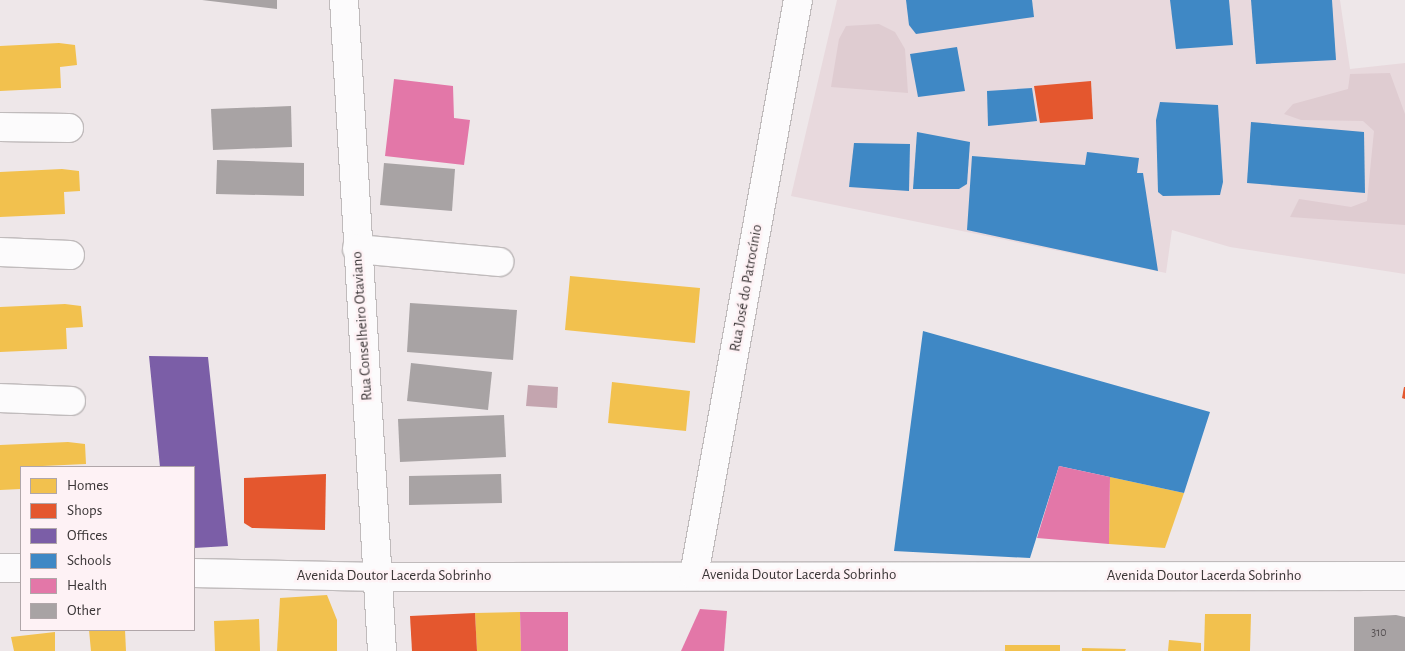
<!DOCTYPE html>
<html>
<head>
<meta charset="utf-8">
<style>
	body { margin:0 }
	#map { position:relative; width:1405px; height:651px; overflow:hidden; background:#eee7e9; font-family:"Alegreya Sans",sans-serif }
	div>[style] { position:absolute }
	.built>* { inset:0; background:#e8d9dd }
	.green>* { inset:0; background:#dfccd1 }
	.water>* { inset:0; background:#c4a5af }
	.homes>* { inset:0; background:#f2c14e }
	.shops>* { inset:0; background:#e4572e }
	.offices>* { inset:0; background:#7b5ea7 }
	.schools>* { inset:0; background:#3f88c5 }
	.health>* { inset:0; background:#e377a8 }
	.building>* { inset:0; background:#a8a3a4 }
	.roads { filter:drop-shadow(1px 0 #c0bbbc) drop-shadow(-1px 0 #c0bbbc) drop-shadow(0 1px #c0bbbc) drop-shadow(0 -1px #c0bbbc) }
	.minor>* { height:28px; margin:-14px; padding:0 14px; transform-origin:14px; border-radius:14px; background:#fcfbfc }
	span { translate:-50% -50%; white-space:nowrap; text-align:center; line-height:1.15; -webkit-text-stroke:5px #fef2f5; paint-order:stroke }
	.number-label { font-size:12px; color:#565052 }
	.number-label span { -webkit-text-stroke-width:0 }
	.street-label { font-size:15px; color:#3a3536 }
	.legend { position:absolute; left:20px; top:466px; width:175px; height:165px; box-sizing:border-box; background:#fef2f5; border:1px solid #b0a6a9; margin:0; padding:6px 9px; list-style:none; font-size:15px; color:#3a3536 }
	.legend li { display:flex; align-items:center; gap:10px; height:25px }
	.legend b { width:25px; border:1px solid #b0a6a9 }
</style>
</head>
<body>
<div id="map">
	<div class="built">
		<i style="clip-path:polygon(837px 0,1340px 0,1350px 69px,1405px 63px,1405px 274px,1230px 247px,1172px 230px,1166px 273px,791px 196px)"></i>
	</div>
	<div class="green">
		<i style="clip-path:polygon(879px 24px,895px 32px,905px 49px,908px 93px,831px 87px,839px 39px,846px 26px)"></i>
		<i style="clip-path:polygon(1390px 73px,1405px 114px,1405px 225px,1290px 217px,1299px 199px,1351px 207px,1367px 201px,1374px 131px,1363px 121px,1301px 120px,1284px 114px,1293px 104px,1348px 89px,1350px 74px)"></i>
	</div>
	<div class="water">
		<i style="clip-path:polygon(528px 385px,558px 387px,557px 408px,526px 406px)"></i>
	</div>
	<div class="homes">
		<i style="clip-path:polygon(59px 43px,75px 45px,77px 65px,60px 67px,61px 88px,0 91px,0 46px)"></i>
		<i style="clip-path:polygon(62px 169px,79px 171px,80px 191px,64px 192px,65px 214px,0 217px,0 172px)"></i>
		<i style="clip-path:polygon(570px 276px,700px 288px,695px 343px,565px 330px)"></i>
		<i style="clip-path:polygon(65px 304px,81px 306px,83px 327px,66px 328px,67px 349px,0 352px,0 307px)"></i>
		<i style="clip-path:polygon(612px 382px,690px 391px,686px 431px,608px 423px)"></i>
		<i style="clip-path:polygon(68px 442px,85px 444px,86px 464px,21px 467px,21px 489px,0 490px,0 445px)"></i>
		<i style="clip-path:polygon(1110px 477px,1184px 493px,1165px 548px,1109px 544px)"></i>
		<i style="clip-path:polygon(327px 595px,337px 620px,337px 651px,277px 651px,280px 598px)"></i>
		<i style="clip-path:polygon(520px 612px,521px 651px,477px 651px,475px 613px)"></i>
		<i style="clip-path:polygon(1205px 614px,1251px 614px,1250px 651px,1204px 651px)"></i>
		<i style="clip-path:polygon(259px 619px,260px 651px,215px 651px,214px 621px)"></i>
		<i style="clip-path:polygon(89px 630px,125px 630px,126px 651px,91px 651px)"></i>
		<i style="clip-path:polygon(55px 632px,55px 651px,14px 651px,11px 637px)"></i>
		<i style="clip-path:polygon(1169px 640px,1201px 643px,1201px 651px,1168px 651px)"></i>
		<i style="clip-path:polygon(1005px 645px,1060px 645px,1060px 651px,1005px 651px)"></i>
		<i style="clip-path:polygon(1082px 648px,1126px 649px,1125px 651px,1082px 651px)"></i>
	</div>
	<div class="shops">
		<i style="clip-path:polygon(1091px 81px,1093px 119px,1040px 123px,1034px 86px)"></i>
		<i style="clip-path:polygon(1404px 387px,1405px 387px,1405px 399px,1402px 398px)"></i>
		<i style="clip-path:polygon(326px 474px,325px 530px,252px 528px,244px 523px,244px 478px)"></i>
		<i style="clip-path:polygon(475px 613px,477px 651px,412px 651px,410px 616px)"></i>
	</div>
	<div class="offices">
		<i style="clip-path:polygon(149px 356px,208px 357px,228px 546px,194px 548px,194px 467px,160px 467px)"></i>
	</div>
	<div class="schools">
		<i style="clip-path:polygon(906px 0,1032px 0,1034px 17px,916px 34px,909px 25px)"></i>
		<i style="clip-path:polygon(1170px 0,1229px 0,1233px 45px,1176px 49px)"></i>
		<i style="clip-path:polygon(1251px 0,1332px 0,1336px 60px,1256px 64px)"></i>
		<i style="clip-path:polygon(957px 47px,965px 91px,918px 97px,910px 54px)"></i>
		<i style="clip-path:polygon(1032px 88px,1037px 121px,988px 126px,987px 91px)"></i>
		<i style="clip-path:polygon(1160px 102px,1218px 105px,1223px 182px,1220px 195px,1163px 196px,1158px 192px,1156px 120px)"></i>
		<i style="clip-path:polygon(1251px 122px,1364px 132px,1365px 193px,1247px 183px)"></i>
		<i style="clip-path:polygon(917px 132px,970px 142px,967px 184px,959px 189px,913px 189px)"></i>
		<i style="clip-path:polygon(854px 143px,910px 144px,909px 191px,849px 187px)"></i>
		<i style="clip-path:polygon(1087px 152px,1139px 158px,1137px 173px,1143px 173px,1158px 271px,967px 230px,972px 156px,1085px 165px)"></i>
		<i style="clip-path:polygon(923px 331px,1210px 412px,1184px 493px,1059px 466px,1030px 558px,894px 551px)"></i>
	</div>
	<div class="health">
		<i style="clip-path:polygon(394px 79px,453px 86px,454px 118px,470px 120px,464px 165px,385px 156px)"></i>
		<i style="clip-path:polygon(1059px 466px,1110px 477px,1109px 544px,1037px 538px)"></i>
		<i style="clip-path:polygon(700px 609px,727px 611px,724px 651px,681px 651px)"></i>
		<i style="clip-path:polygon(520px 612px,568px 612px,568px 651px,521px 651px)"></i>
	</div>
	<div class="building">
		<i style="clip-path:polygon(202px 0,277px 0,277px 9px)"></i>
		<i style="clip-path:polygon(291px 106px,292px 147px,213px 150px,211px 109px)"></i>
		<i style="clip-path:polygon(217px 160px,304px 163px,304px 196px,216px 194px)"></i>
		<i style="clip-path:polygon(384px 163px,455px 169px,452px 211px,380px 205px)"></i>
		<i style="clip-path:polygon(410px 303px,517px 310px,513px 360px,407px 352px)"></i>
		<i style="clip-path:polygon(411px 363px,492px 372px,488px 410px,407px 401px)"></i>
		<i style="clip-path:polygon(504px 415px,506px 457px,400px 462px,398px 419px)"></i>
		<i style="clip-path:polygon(501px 474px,502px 503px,409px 505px,409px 476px)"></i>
		<i style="clip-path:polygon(1396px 615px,1405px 617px,1405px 651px,1354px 651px,1354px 617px)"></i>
	</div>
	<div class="roads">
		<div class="minor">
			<i style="left:344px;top:0;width:652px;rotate:86.66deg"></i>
			<i style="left:0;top:127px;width:69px;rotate:0.8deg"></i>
			<i style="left:357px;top:249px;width:143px;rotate:5.2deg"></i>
			<i style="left:0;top:252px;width:70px;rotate:2.5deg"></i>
			<i style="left:0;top:398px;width:71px;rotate:2.4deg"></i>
			<i style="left:0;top:568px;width:21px"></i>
			<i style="left:194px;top:573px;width:186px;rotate:1.2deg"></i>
			<i style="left:380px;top:577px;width:1025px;rotate:-0.06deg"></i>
			<i style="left:694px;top:575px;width:584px;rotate:-79.75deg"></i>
		</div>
	</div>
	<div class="number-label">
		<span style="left:1379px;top:633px">310</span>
	</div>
	<div class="street-label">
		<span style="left:746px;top:288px;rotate:-80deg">Rua José do Patrocínio</span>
		<span style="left:362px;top:326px;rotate:-94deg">Rua Conselheiro Otaviano</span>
		<span style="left:799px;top:575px">Avenida Doutor Lacerda Sobrinho</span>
		<span style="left:394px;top:576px">Avenida Doutor Lacerda Sobrinho</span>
		<span style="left:1204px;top:576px">Avenida Doutor Lacerda Sobrinho</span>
	</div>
	<ul class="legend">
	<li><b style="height:14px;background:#f2c14e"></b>Homes</li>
	<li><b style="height:14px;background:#e4572e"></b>Shops</li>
	<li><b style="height:14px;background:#7b5ea7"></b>Offices</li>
	<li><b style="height:14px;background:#3f88c5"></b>Schools</li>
	<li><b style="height:14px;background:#e377a8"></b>Health</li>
	<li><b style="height:14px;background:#a8a3a4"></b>Other</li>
	</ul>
</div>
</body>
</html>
